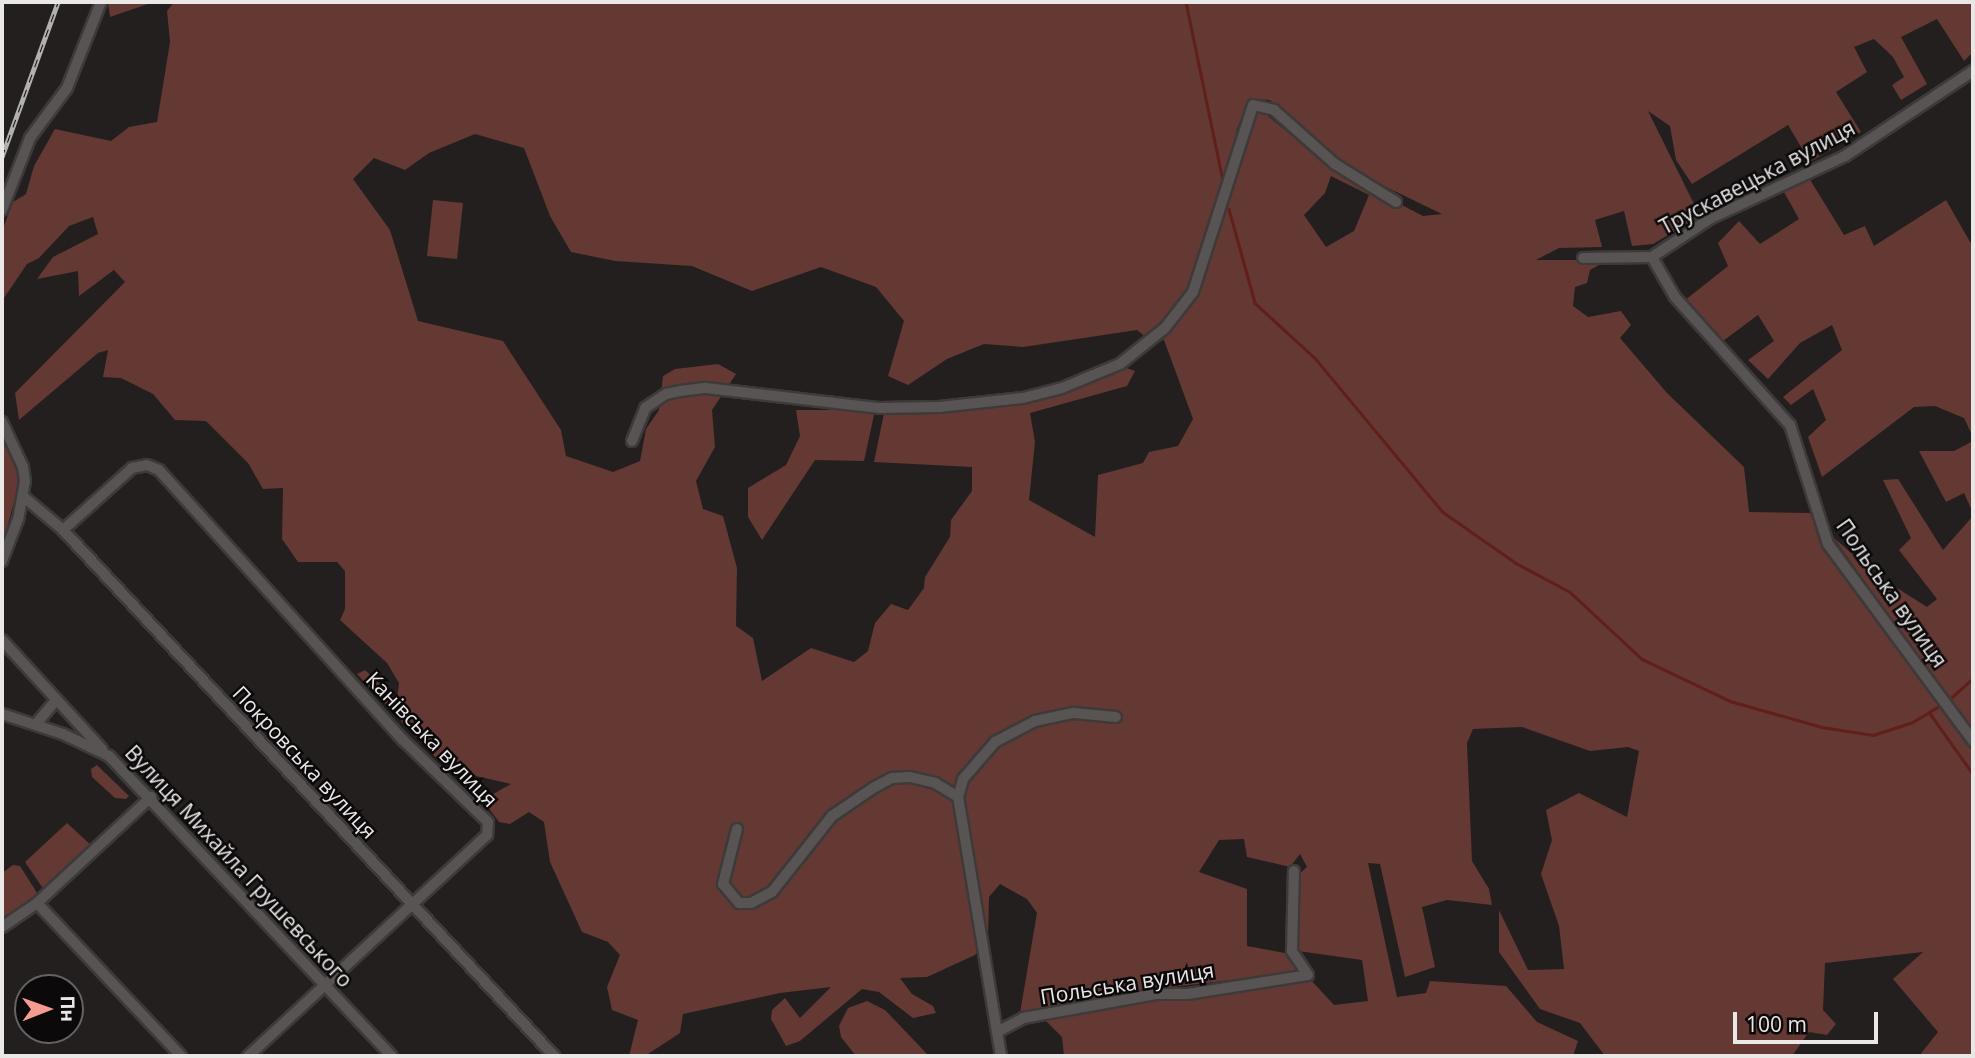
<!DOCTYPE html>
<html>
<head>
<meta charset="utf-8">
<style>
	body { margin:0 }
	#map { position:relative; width:1975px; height:1058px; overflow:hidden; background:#221f1e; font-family:"Open Sans",sans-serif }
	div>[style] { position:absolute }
	.green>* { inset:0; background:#643833 }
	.stream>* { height:2.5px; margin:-1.25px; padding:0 1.25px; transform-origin:1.25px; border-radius:1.25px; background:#611f1a }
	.roads { filter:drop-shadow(2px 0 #3d3a39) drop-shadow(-2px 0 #3d3a39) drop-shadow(0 2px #3d3a39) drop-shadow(0 -2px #3d3a39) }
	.minor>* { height:10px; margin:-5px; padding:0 5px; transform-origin:5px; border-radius:5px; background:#585453 }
	.rail>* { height:5px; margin-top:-2.5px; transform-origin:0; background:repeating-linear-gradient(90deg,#0b0909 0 8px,#b3b0b0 0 16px); box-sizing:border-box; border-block:2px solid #b3b0b0 }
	span { translate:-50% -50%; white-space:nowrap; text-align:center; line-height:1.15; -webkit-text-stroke:5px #0b0909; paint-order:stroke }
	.street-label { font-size:21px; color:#eae7e7 }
	.frame { position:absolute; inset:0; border:4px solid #eae7e7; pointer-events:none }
	.north { position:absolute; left:14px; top:974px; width:70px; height:70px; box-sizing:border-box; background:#0b0909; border:2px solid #646262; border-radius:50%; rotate:89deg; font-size:19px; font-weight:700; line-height:28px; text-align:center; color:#eae7e7 }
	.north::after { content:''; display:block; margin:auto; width:24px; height:32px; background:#f59c91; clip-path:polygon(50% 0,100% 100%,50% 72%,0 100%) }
	.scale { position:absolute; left:1733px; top:1012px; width:145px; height:32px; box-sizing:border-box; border:4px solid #eae7e7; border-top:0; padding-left:9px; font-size:21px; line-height:24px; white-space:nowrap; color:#eae7e7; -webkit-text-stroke:5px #0b0909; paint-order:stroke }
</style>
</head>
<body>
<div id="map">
	<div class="green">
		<i style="clip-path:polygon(154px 2px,110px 17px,108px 3px,108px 2px)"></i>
		<i style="clip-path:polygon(evenodd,174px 2px,1973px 2px,1973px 52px,1964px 61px,1937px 19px,1901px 37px,1927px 84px,1901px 100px,1892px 85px,1904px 77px,1893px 57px,1874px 39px,1854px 47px,1867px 72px,1836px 92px,1861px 132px,1810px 162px,1788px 125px,1692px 184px,1676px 160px,1670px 126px,1648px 111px,1700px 216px,1653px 244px,1632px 246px,1624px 211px,1595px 220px,1602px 247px,1559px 248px,1536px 260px,1608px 260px,1590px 270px,1587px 283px,1575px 287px,1573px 306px,1588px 317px,1621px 311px,1631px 325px,1620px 338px,1667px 393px,1744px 467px,1749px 512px,1810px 513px,1820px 535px,1973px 749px,1973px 1056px,1919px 1056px,1938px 1032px,1893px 979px,1923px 952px,1825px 963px,1823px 1010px,1836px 1024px,1827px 1035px,1809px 1032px,1792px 1056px,1605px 1056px,1580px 1023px,1540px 1009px,1499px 952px,1499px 910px,1528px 970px,1564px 969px,1559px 926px,1541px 874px,1552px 840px,1546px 810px,1579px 793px,1627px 817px,1639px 751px,1628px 747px,1590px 751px,1522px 727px,1473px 729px,1467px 743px,1472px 861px,1489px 889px,1492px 905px,1447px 900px,1422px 907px,1435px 967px,1405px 977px,1380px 864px,1368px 863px,1397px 997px,1426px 993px,1430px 981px,1506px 986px,1537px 1022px,1578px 1041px,1573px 1056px,1064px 1056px,1062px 1037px,1044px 1019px,1158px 998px,1189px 999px,1310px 979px,1334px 1005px,1368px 1001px,1362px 960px,1298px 951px,1299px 874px,1307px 867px,1300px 854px,1290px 867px,1247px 857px,1244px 839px,1219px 840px,1199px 872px,1247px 889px,1247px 946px,1285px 953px,1296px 963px,1297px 972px,1147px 990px,1020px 1013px,1037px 913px,1027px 899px,1000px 884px,989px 897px,988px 937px,975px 955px,927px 977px,900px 978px,912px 994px,933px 1006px,936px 1013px,913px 1018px,879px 992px,862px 989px,800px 1041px,786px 1046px,771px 1019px,772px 1010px,785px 998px,800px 1018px,831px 987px,780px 993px,683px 1014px,680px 1033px,645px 1056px,629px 1056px,638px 1020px,612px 1010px,607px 987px,620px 955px,608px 942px,582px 932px,550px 862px,544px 822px,529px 812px,510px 824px,499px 822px,487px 806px,493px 794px,511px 784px,463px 773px,439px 761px,357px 674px,365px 670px,397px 700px,399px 683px,387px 663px,340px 620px,345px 609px,345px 571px,337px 562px,298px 562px,282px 539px,283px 488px,263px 489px,248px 463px,206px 421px,175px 420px,153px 394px,121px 378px,103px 377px,108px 350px,98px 353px,19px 420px,15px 393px,125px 282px,114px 270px,79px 296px,78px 271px,37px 279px,53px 257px,98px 234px,93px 217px,69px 226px,39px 258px,27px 264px,2px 301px,2px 231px,13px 202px,26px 194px,34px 166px,55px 129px,111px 141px,129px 127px,157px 122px,170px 42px,167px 11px,174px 2px,1250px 99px,1270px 100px,1355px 172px,1442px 214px,1423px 216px,1331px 168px,1263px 112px,1255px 111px,1248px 128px,1236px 131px,1250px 99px,174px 2px,475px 134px,524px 148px,550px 216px,571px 252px,615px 261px,692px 266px,752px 291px,821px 267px,876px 287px,904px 321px,888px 376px,908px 385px,947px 359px,984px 344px,1023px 347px,1137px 330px,1148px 339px,1164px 340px,1193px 419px,1178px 446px,1149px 452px,1143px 463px,1098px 475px,1095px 537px,1029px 500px,1035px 442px,1030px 413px,1127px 386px,1135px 371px,1121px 366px,1028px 404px,884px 413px,874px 462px,972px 467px,972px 491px,951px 520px,950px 537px,925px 577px,924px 588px,908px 610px,891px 604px,875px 623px,868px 651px,854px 662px,811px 648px,762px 681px,753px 638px,736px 626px,737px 568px,723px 516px,703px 509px,696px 481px,715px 447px,712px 410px,736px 374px,718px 364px,675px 369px,663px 376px,659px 410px,646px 429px,640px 461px,613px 472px,566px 456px,561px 430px,503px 341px,418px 321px,390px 230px,353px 179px,374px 158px,405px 170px,429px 153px,475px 134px,174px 2px,1331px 176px,1369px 195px,1354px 231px,1326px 247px,1304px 215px,1325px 193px,1331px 176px)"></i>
		<i style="clip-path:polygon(1809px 178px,1844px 235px,1865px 226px,1874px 246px,1946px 200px,1973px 247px,1973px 437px,1964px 418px,1935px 406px,1914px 407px,1822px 477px,1808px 437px,1826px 420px,1813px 389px,1791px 405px,1783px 397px,1842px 350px,1832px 325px,1800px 343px,1768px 379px,1748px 360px,1774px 341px,1758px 315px,1723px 341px,1684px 301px,1728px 266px,1718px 243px,1739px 221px,1760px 244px,1799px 219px,1784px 192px)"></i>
		<i style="clip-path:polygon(433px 200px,463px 203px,457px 259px,427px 256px)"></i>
		<i style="clip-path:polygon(796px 410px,860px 410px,874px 415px,864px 461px,815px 460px,762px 540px,748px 517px,748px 488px,786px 465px,800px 436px)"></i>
		<i style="clip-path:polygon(2px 431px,20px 480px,2px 546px)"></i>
		<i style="clip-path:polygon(1973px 441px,1973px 513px,1964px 493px,1946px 502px,1919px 451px,1954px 451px)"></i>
		<i style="clip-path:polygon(1898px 479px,1943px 550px,1973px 516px,1973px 732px,1833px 537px,1875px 574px,1927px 607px,1937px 599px,1899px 550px,1911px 538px,1883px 480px)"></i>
		<i style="clip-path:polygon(97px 765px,129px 796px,126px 799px,115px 798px,92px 777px,91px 769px)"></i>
		<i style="clip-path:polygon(67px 823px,92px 846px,47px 888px,42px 887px,25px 862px)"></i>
		<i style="clip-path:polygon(13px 865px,20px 866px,39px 896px,2px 921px,2px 873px)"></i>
		<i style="clip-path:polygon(867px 1001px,885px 1010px,929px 1056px,856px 1056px,841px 1037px,839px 1026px,848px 1008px)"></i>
	</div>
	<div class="stream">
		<i style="left:1186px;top:2px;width:183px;rotate:78.3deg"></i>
		<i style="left:1229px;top:209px;width:98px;rotate:74.5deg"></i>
		<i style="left:1255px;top:303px;width:81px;rotate:42.5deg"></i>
		<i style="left:1315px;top:358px;width:200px;rotate:50.3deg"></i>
		<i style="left:1443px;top:512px;width:89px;rotate:34.9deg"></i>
		<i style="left:1516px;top:563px;width:61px;rotate:28.2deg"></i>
		<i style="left:1570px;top:592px;width:98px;rotate:42.9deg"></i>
		<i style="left:1642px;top:659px;width:98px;rotate:25.5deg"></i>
		<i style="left:1730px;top:701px;width:96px;rotate:15.8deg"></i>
		<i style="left:1822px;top:727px;width:52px;rotate:8.9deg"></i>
		<i style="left:1873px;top:735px;width:40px;rotate:-18deg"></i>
		<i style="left:1911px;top:723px;width:33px;rotate:-31deg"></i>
		<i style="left:1952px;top:697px;width:28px;rotate:-42deg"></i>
		<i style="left:1929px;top:712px;width:76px;rotate:54.6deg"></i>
	</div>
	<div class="roads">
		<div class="minor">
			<i style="left:2px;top:210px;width:77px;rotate:-68.7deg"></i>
			<i style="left:30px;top:138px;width:62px;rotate:-53.5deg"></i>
			<i style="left:67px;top:88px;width:92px;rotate:-68.4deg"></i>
			<i style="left:1652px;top:257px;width:46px;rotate:60.1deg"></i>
			<i style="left:1675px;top:297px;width:172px;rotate:48.1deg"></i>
			<i style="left:1790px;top:425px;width:125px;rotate:72.3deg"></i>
			<i style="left:1828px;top:544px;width:245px;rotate:53.6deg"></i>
			<i style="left:1583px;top:258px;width:69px;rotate:-0.8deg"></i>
			<i style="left:1652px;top:257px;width:71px;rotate:-33.5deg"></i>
			<i style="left:1711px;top:218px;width:148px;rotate:-24.8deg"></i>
			<i style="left:1845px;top:156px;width:154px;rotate:-33.6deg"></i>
			<i style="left:2px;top:422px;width:50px;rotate:65deg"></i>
			<i style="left:23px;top:467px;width:14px;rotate:82deg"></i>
			<i style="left:25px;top:481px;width:39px;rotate:100deg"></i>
			<i style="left:18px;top:519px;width:45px;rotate:110.9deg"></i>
			<i style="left:632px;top:441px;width:35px;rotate:-68deg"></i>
			<i style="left:645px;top:408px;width:25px;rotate:-34deg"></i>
			<i style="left:666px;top:394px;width:14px;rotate:-12deg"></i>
			<i style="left:680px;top:391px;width:26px;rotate:-7deg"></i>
			<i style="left:706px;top:388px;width:175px;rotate:6.6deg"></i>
			<i style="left:880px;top:408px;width:59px;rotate:-1deg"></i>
			<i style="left:939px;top:407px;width:84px;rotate:-6.1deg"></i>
			<i style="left:1023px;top:398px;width:40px;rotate:-14.4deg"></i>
			<i style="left:1062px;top:388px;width:63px;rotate:-22.5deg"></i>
			<i style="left:1120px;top:364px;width:58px;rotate:-38.7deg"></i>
			<i style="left:1165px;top:328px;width:46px;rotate:-52.1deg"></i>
			<i style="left:1193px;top:292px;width:196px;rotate:-72.2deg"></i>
			<i style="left:1253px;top:105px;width:22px;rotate:13deg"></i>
			<i style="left:1274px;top:110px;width:81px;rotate:41.5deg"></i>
			<i style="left:1335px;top:164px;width:72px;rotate:31.9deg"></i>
			<i style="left:24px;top:497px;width:51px;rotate:40.2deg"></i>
			<i style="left:63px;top:530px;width:720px;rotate:46.97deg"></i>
			<i style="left:63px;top:530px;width:93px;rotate:-41.9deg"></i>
			<i style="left:132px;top:468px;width:15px;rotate:-11deg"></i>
			<i style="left:147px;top:465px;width:13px;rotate:23deg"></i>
			<i style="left:159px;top:470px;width:364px;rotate:47.9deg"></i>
			<i style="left:403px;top:740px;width:118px;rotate:44deg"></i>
			<i style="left:488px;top:822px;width:13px;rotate:94deg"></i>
			<i style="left:487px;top:835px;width:326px;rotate:137.2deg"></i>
			<i style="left:2px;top:640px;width:148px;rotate:47.5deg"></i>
			<i style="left:2px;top:714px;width:64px;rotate:18.2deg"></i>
			<i style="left:63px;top:734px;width:51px;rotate:25.6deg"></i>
			<i style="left:109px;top:756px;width:412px;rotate:46.7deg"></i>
			<i style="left:36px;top:724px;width:31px;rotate:-50deg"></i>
			<i style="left:737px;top:829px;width:57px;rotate:104.3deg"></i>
			<i style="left:723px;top:884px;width:25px;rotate:50deg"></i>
			<i style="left:739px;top:903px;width:12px"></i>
			<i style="left:751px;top:903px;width:24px;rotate:-28deg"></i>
			<i style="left:772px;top:892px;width:97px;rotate:-51.7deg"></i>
			<i style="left:832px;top:816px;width:50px;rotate:-34.3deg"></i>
			<i style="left:873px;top:788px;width:21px;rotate:-28deg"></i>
			<i style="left:892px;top:778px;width:18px;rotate:-3deg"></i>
			<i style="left:910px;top:777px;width:26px;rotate:13deg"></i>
			<i style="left:935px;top:783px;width:27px;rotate:31deg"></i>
			<i style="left:37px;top:903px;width:210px;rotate:46.7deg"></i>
			<i style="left:2px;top:927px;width:42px;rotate:-34.4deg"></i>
			<i style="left:37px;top:903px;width:156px;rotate:-42.9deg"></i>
			<i style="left:999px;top:1031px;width:27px;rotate:-28deg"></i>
			<i style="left:1023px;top:1018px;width:135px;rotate:-10.2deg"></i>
			<i style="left:1156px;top:994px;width:32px"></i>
			<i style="left:1188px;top:994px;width:121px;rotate:-9deg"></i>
			<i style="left:1308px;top:975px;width:29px;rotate:-124deg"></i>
			<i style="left:1292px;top:951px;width:80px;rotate:-88.6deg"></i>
			<i style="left:1001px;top:1056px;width:263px;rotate:-99.4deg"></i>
			<i style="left:958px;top:797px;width:19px;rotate:-74deg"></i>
			<i style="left:963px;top:779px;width:49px;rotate:-49.1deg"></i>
			<i style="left:995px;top:742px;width:45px;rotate:-27.7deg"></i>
			<i style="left:1035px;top:721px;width:40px;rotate:-12deg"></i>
			<i style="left:1074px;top:713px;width:42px;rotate:5.4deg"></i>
		</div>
	</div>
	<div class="rail">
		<i style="left:2px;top:157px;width:165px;rotate:-70.1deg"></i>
	</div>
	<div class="street-label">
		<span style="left:1757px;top:177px;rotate:-28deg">Трускавецька вулиця</span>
		<span style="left:1892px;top:593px;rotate:55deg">Польська вулиця</span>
		<span style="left:432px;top:739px;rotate:46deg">Канівська вулиця</span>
		<span style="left:305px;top:762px;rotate:47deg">Покровська вулиця</span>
		<span style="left:239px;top:866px;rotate:47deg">Вулиця Михайла Грушевського</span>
		<span style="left:1127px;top:983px;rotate:-9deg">Польська вулиця</span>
	</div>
	<div class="frame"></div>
	<div class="north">Пн</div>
	<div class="scale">100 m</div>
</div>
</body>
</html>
